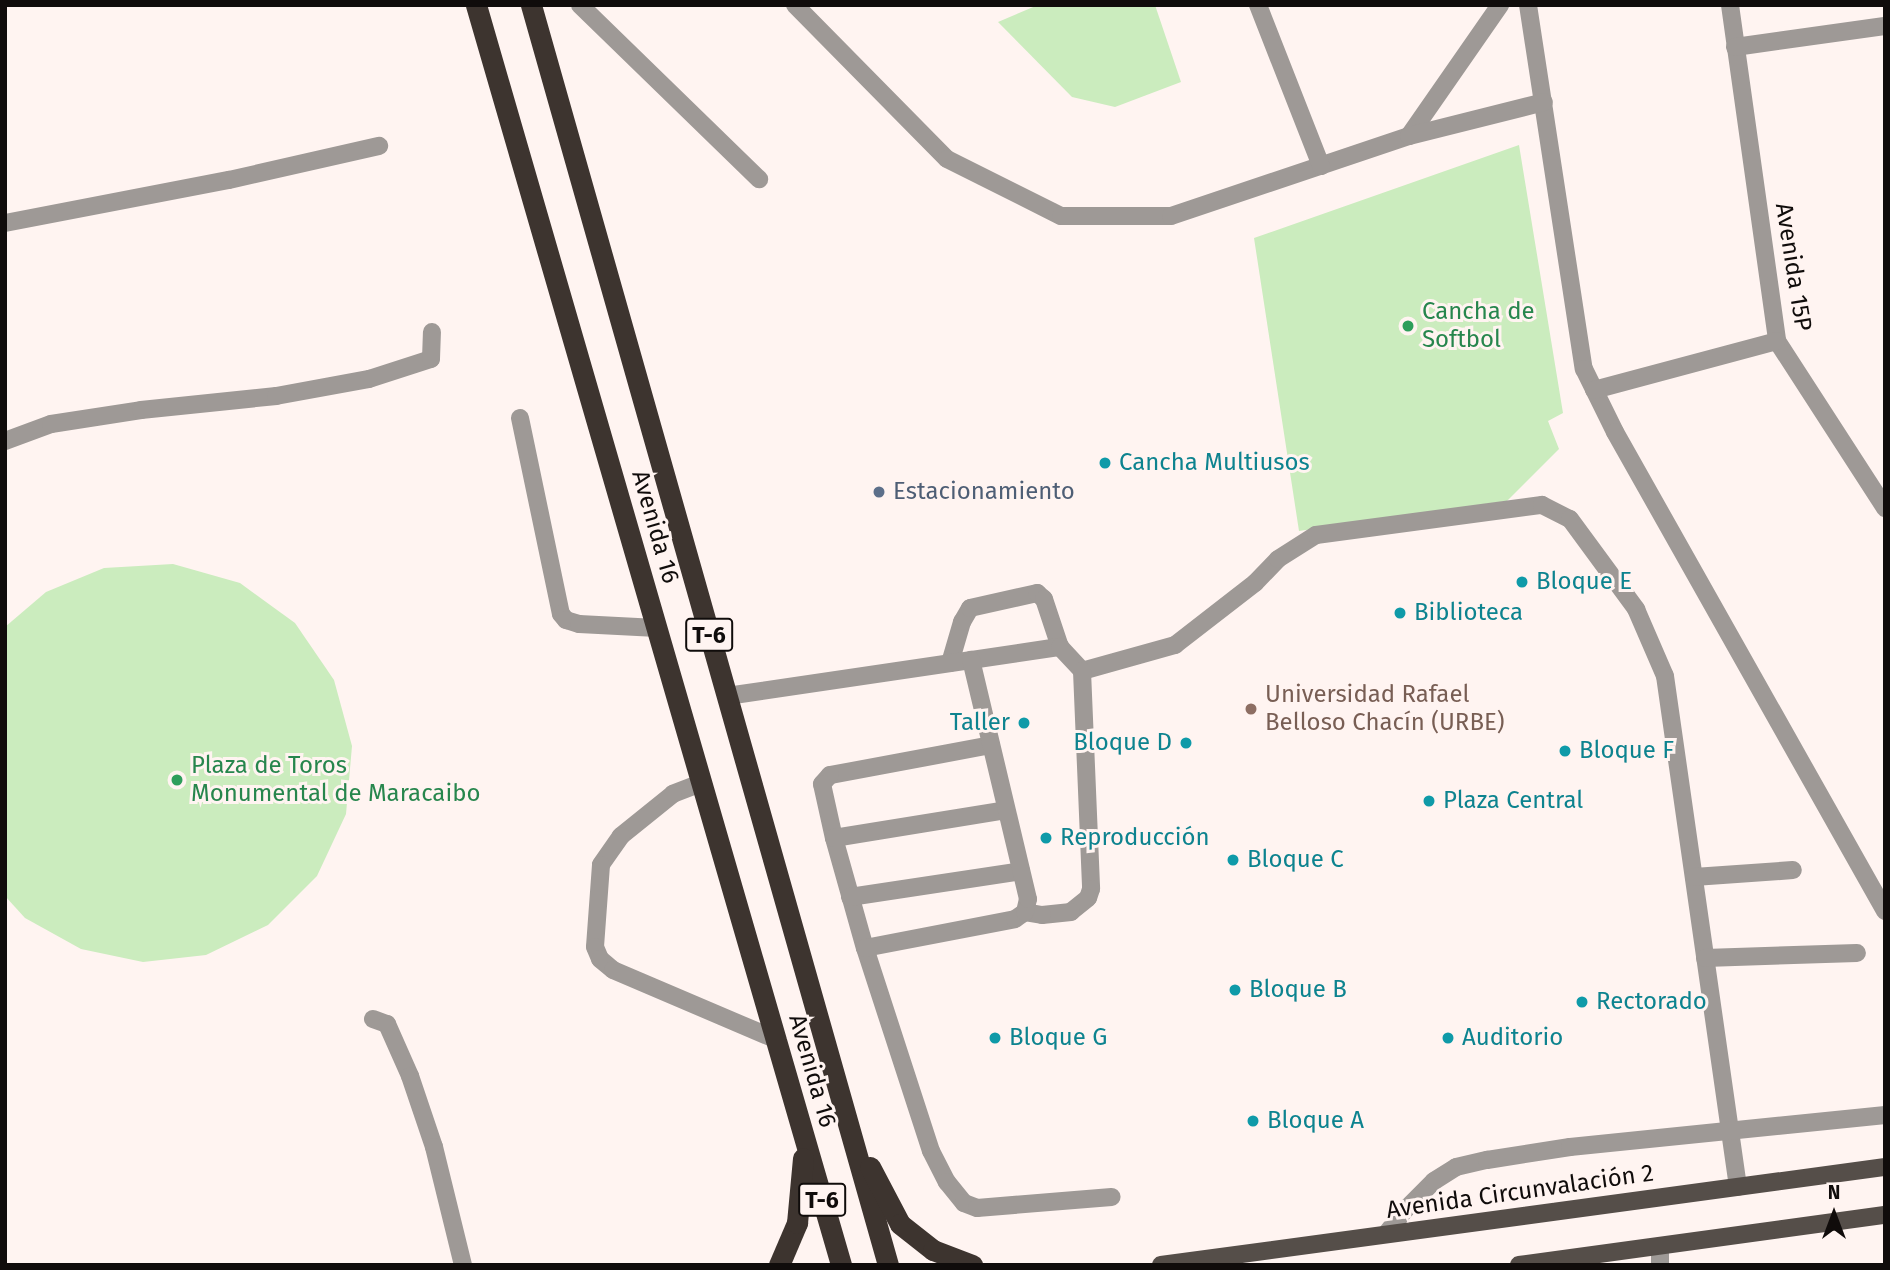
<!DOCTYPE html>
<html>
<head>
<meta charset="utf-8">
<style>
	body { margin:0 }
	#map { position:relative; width:1890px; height:1270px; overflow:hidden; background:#fff4f1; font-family:"Fira Sans",sans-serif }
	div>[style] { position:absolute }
	.green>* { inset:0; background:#cbecbe }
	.minor>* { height:18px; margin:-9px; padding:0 9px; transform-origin:9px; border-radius:9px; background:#9e9996 }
	.major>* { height:18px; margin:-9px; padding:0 9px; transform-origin:9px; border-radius:9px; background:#554e49 }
	.highway>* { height:21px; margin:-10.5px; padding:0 10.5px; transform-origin:10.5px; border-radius:10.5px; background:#3d342f }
	.dots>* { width:19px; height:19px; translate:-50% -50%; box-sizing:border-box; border:4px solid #fff4f1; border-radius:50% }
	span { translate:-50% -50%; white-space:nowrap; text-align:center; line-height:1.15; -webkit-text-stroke:6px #fff4f1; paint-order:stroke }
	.shield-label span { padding:2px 5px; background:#fff4f1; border:2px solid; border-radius:5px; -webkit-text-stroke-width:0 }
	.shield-label { font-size:23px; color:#100c0b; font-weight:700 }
	.street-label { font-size:24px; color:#100c0b }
	.leisure-label { font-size:24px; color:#27864d }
	.left { translate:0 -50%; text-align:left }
	.culture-label { font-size:24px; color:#0d838f }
	.right { translate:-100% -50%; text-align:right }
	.service-label { font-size:24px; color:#4e5e75 }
	.education-label { font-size:24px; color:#785e54 }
	.frame { position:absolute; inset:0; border:7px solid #100c0b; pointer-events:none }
	.north { position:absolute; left:1799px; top:1179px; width:70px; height:70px; -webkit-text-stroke:5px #fff4f1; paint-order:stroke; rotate:0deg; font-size:19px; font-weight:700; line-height:28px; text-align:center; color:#100c0b }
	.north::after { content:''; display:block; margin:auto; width:24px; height:32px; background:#100c0b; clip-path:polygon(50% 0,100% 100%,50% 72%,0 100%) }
</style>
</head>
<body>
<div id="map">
	<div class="green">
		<i style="clip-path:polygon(1038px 5px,1155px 5px,1181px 82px,1115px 107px,1072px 97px,998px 22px)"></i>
		<i style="clip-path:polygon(1519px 145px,1563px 413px,1548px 421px,1559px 449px,1507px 501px,1299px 531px,1254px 238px)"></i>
		<i style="clip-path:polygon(173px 564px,240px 583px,295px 623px,334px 680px,352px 746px,346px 814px,317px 876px,268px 925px,206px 955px,143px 962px,81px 949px,25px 918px,5px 896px,5px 627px,46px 592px,104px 568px)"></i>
	</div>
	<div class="minor">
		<i style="left:580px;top:5px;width:250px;rotate:44.2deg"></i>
		<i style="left:795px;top:5px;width:216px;rotate:45.4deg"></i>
		<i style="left:947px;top:159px;width:127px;rotate:26.6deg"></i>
		<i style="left:1061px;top:216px;width:110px"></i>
		<i style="left:1171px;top:216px;width:251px;rotate:-18.6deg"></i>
		<i style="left:1409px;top:136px;width:160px;rotate:-55.2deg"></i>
		<i style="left:1258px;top:5px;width:173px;rotate:68.6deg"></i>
		<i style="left:1528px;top:5px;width:368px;rotate:81.3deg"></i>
		<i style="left:1584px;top:369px;width:70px;rotate:63.8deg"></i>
		<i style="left:1615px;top:432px;width:550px;rotate:60.59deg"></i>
		<i style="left:1730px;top:5px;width:339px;rotate:82deg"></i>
		<i style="left:1777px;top:341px;width:199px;rotate:57.1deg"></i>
		<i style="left:1735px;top:47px;width:151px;rotate:-8deg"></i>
		<i style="left:1409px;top:136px;width:139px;rotate:-14.1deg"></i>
		<i style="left:5px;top:223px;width:228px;rotate:-10.9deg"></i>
		<i style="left:229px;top:180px;width:154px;rotate:-12.8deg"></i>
		<i style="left:1594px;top:390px;width:189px;rotate:-15deg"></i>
		<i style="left:520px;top:418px;width:200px;rotate:78.2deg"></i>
		<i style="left:561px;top:614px;width:8px;rotate:50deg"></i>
		<i style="left:566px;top:620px;width:14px;rotate:17deg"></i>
		<i style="left:579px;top:624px;width:78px;rotate:2.9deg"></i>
		<i style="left:5px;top:441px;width:49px;rotate:-20.3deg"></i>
		<i style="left:51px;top:424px;width:91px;rotate:-8.8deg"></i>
		<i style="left:141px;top:410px;width:136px;rotate:-5.9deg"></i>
		<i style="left:276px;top:396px;width:95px;rotate:-10.4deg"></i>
		<i style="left:369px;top:379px;width:65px;rotate:-17.9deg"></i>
		<i style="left:431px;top:359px;width:27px;rotate:-88deg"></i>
		<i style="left:950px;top:663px;width:43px;rotate:-73.7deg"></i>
		<i style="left:962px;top:622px;width:16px;rotate:-60deg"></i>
		<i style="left:970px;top:608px;width:69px;rotate:-12.6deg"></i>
		<i style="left:1037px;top:593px;width:9px;rotate:41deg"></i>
		<i style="left:1044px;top:599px;width:51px;rotate:71.6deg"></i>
		<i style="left:1082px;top:671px;width:97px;rotate:-15.6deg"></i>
		<i style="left:1175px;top:645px;width:101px;rotate:-37.8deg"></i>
		<i style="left:1255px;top:583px;width:33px;rotate:-46deg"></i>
		<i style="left:1278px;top:559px;width:45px;rotate:-32.3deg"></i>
		<i style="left:1316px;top:535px;width:228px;rotate:-7.6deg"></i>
		<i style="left:1542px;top:505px;width:31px;rotate:27deg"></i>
		<i style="left:1570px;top:519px;width:112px;rotate:53.7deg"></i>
		<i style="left:1636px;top:609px;width:73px;rotate:66.6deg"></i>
		<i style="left:1665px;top:676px;width:516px;rotate:81.87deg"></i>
		<i style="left:727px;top:696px;width:337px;rotate:-8.4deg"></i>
		<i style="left:1060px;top:647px;width:33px;rotate:47deg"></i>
		<i style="left:1082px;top:671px;width:218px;rotate:87.6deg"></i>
		<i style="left:1091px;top:889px;width:9px;rotate:108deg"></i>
		<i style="left:1088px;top:898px;width:22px;rotate:141deg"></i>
		<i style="left:1071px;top:912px;width:29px;rotate:174deg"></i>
		<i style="left:1042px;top:915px;width:17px;rotate:-170deg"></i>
		<i style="left:991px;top:745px;width:164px;rotate:169.4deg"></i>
		<i style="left:830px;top:775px;width:12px;rotate:132deg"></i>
		<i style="left:822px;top:784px;width:55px;rotate:77.5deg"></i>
		<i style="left:834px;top:838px;width:114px;rotate:74.3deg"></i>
		<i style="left:865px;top:948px;width:213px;rotate:72deg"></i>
		<i style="left:931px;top:1151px;width:35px;rotate:63deg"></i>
		<i style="left:947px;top:1182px;width:27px;rotate:51deg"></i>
		<i style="left:964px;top:1203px;width:14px;rotate:21deg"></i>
		<i style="left:977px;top:1208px;width:135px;rotate:-4.7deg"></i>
		<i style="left:701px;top:783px;width:30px;rotate:159deg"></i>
		<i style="left:673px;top:794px;width:67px;rotate:141.1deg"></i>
		<i style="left:621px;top:836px;width:35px;rotate:125deg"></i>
		<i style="left:601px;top:865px;width:82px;rotate:94.2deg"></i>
		<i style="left:595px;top:947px;width:13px;rotate:67deg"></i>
		<i style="left:600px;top:959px;width:17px;rotate:40deg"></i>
		<i style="left:613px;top:970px;width:176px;rotate:23.1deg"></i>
		<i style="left:834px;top:838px;width:174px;rotate:-9.2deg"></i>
		<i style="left:1694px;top:877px;width:99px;rotate:-4deg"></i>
		<i style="left:850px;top:897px;width:173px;rotate:-8.6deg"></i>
		<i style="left:865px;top:948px;width:153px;rotate:-10.9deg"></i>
		<i style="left:1015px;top:919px;width:12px;rotate:-35deg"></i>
		<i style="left:1025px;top:912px;width:13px;rotate:-77deg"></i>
		<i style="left:1028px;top:899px;width:246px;rotate:-103.4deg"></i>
		<i style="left:1705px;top:958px;width:152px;rotate:-1.9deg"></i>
		<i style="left:373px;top:1019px;width:15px;rotate:20deg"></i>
		<i style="left:387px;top:1024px;width:57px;rotate:66.1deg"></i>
		<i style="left:410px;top:1076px;width:75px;rotate:71.3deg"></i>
		<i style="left:434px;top:1147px;width:122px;rotate:76.2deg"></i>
		<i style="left:1386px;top:1234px;width:28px;rotate:-52deg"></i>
		<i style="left:1403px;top:1212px;width:44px;rotate:-45deg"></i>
		<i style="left:1434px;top:1181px;width:26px;rotate:-32deg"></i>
		<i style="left:1456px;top:1167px;width:32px;rotate:-13deg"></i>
		<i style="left:1487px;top:1160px;width:84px;rotate:-8.9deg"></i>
		<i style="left:1570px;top:1147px;width:317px;rotate:-5.8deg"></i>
		<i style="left:1660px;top:1246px;width:19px;rotate:90deg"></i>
	</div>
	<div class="major">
		<i style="left:1161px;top:1265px;width:731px;rotate:-7.71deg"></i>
		<i style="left:1519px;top:1265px;width:369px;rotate:-7.8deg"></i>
	</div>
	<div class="highway">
		<i style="left:476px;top:5px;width:1312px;rotate:73.84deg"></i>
		<i style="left:531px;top:5px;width:1310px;rotate:74.18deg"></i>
		<i style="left:870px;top:1167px;width:64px;rotate:62.2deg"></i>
		<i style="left:900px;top:1224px;width:42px;rotate:38.2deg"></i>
		<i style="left:933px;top:1250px;width:42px;rotate:21deg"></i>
		<i style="left:779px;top:1265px;width:46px;rotate:-66.8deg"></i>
		<i style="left:797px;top:1223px;width:65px;rotate:-84.7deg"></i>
	</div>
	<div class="dots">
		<i style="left:1408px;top:326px;background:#2e9e5b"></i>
		<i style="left:1105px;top:463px;background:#0f9aa8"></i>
		<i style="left:879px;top:492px;background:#5c6f8a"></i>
		<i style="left:1522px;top:582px;background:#0f9aa8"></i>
		<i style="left:1400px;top:613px;background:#0f9aa8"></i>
		<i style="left:1251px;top:709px;background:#8d6e63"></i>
		<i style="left:1024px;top:723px;background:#0f9aa8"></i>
		<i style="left:1186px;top:743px;background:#0f9aa8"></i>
		<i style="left:1565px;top:751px;background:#0f9aa8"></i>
		<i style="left:177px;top:780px;background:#2e9e5b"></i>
		<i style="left:1429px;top:801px;background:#0f9aa8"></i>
		<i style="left:1046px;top:838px;background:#0f9aa8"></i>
		<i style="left:1233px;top:860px;background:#0f9aa8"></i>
		<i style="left:1235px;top:990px;background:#0f9aa8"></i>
		<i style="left:1582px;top:1002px;background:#0f9aa8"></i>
		<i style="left:995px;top:1038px;background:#0f9aa8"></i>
		<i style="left:1448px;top:1038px;background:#0f9aa8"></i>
		<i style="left:1253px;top:1121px;background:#0f9aa8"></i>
	</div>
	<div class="shield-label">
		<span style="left:709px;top:635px">T-6</span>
		<span style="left:822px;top:1200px">T-6</span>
	</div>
	<div class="street-label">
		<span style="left:1793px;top:267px;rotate:81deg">Avenida 15P</span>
		<span style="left:655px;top:527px;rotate:74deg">Avenida 16</span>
		<span style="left:812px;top:1071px;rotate:74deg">Avenida 16</span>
		<span style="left:1520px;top:1192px;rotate:-8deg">Avenida Circunvalación 2</span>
	</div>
	<div class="leisure-label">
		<span class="left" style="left:1422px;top:326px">Cancha de<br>Softbol</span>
		<span class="left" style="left:191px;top:780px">Plaza de Toros<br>Monumental de Maracaibo</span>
	</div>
	<div class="culture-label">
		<span class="left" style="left:1119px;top:463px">Cancha Multiusos</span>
		<span class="left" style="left:1536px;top:582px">Bloque E</span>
		<span class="left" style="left:1414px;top:613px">Biblioteca</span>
		<span class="right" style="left:1010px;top:723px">Taller</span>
		<span class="right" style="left:1172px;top:743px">Bloque D</span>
		<span class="left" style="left:1579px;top:751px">Bloque F</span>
		<span class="left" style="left:1443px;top:801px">Plaza Central</span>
		<span class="left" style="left:1060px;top:838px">Reproducción</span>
		<span class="left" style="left:1247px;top:860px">Bloque C</span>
		<span class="left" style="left:1249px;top:990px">Bloque B</span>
		<span class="left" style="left:1596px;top:1002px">Rectorado</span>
		<span class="left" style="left:1009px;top:1038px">Bloque G</span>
		<span class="left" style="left:1462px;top:1038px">Auditorio</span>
		<span class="left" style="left:1267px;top:1121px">Bloque A</span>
	</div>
	<div class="service-label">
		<span class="left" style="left:893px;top:492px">Estacionamiento</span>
	</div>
	<div class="education-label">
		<span class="left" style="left:1265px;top:709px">Universidad Rafael<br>Belloso Chacín (URBE)</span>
	</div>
	<div class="frame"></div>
	<div class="north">N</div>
</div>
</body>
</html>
